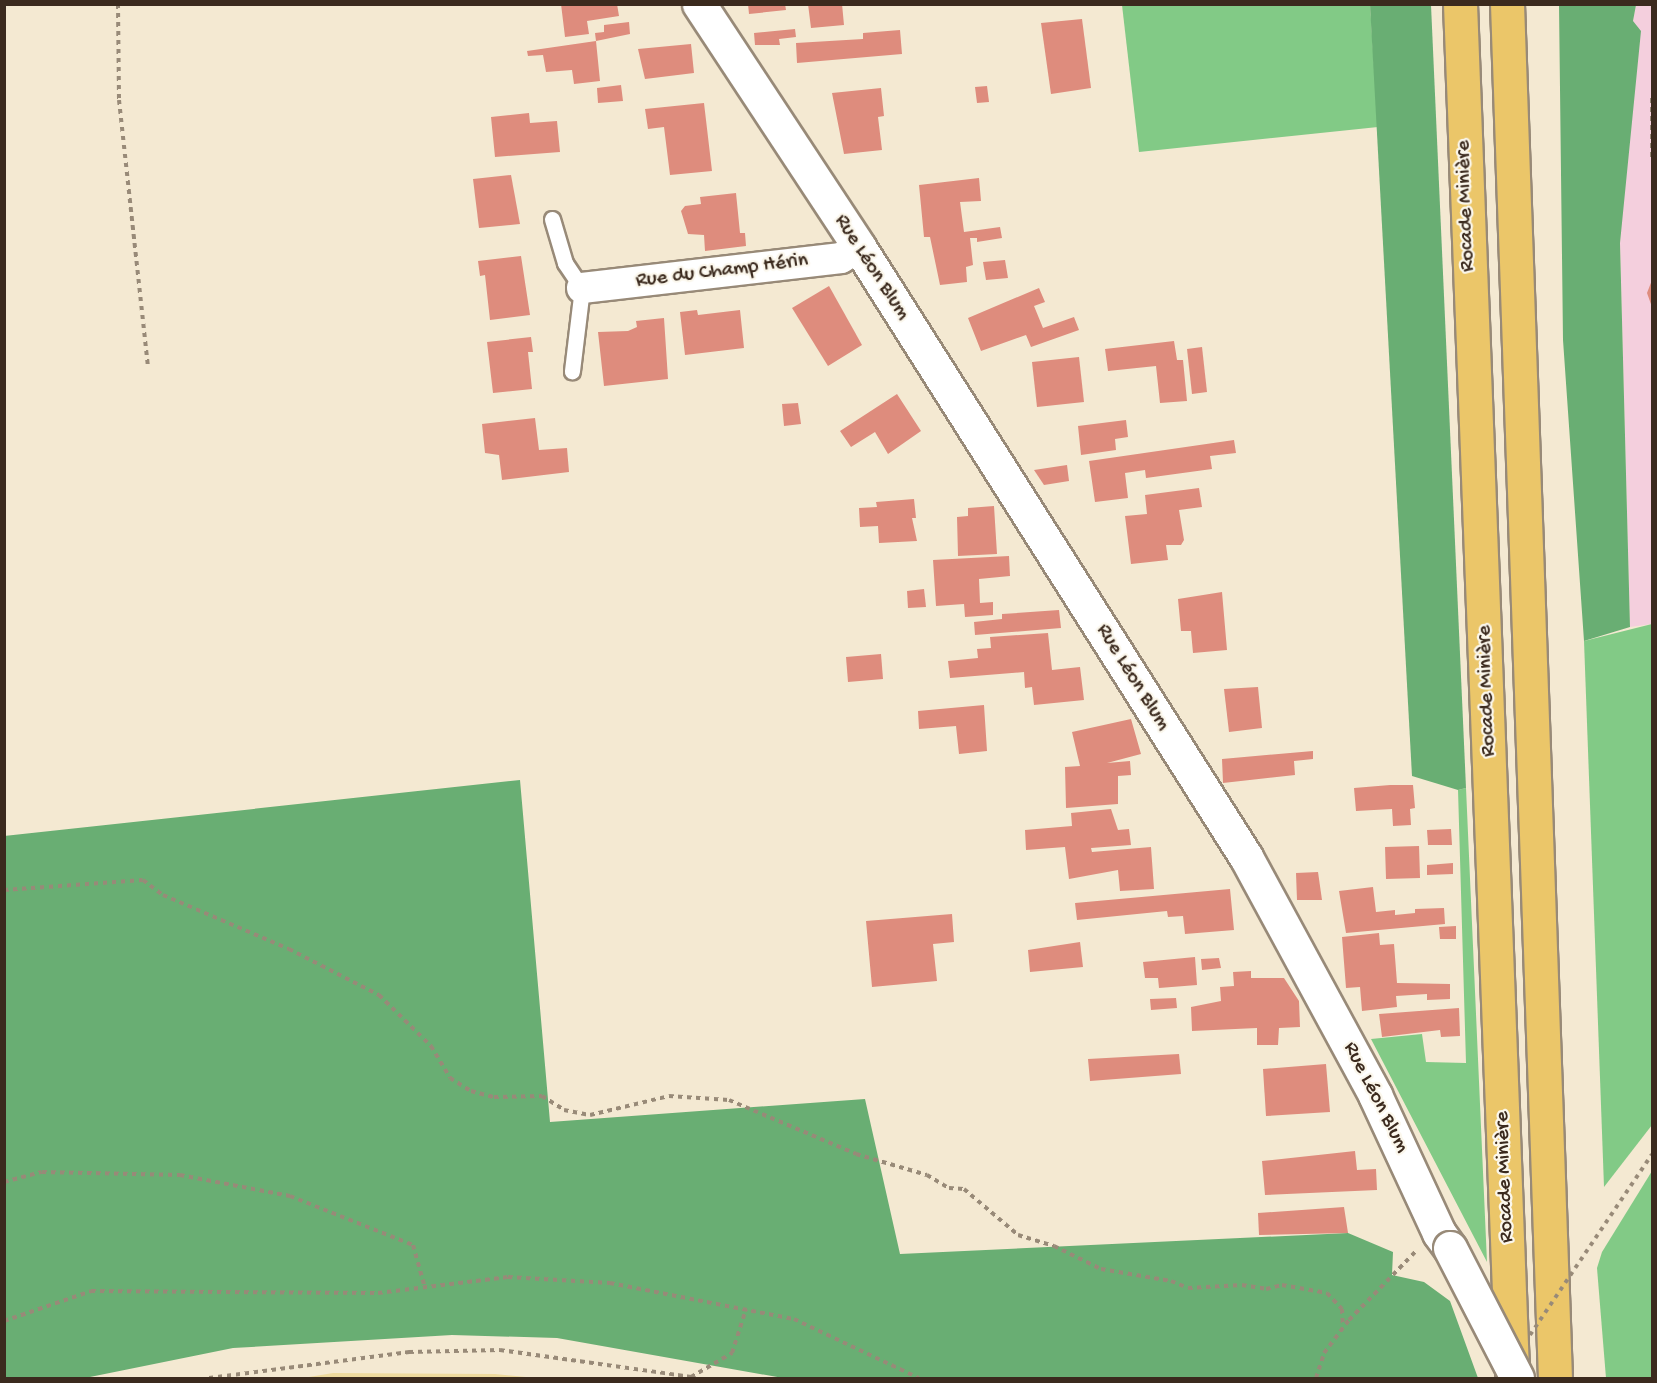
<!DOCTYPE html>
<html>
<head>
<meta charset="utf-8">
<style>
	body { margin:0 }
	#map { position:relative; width:1657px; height:1383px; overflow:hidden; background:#f4e9d2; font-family:"Gochi Hand",sans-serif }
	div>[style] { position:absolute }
	.built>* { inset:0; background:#f4cfdd }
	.green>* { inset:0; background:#82ca86 }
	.forest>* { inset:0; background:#69ae73 }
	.sand>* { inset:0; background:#eeda9e }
	.building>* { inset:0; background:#de8c7d }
	.path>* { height:4px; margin-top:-2px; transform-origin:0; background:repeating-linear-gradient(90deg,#988a78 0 4.5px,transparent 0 9px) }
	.roads { filter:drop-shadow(2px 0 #988a78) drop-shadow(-2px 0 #988a78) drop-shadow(0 2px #988a78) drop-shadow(0 -2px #988a78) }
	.service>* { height:15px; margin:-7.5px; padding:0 7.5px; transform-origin:7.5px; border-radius:7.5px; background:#fff }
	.minor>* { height:30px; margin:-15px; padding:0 15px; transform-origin:15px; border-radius:15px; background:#fff }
	.tertiary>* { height:33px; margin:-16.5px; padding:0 16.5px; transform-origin:16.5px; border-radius:16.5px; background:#fff }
	.motorway>* { height:33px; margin:-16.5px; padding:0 16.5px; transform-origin:16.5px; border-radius:16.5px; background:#ebc669 }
	.path-bridge>* { height:4px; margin-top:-2px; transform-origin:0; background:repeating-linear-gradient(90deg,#988a78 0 4.5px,transparent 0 9px) }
	.bridges { filter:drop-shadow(2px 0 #988a78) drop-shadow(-2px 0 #988a78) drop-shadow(0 2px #988a78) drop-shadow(0 -2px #988a78) }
	.tertiary-bridge>* { height:33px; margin:-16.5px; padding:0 16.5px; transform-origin:16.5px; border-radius:16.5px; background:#fff }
	span { translate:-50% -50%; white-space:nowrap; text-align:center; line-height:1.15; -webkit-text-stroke:4.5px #fbf7ec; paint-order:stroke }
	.street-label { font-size:21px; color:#3b2a1e }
	.frame { position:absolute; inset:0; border:6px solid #3b2a1e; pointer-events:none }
</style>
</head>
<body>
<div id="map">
	<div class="built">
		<i style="clip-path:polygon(1652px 4px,1652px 624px,1630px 627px,1620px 243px,1633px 21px,1636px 5px)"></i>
	</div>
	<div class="green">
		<i style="clip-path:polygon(1122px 5px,1370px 5px,1378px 127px,1139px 152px)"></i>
		<i style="clip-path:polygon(1652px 624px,1652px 1125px,1604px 1187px,1584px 641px)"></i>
		<i style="clip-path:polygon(1466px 788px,1487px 1262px,1371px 1039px,1422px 1034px,1426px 1062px,1466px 1063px,1458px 790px)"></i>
		<i style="clip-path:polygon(1652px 1171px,1652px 1378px,1606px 1378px,1597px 1268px,1602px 1252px)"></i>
	</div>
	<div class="forest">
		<i style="clip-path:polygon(1370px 5px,1431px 5px,1466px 788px,1458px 790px,1412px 776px)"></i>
		<i style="clip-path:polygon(1559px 5px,1636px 5px,1633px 21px,1641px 31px,1620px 243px,1630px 627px,1584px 641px,1563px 340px)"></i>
		<i style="clip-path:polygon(520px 780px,550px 1122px,865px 1099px,900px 1254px,1348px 1233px,1393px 1252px,1392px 1275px,1424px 1282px,1450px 1301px,1478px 1378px,783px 1378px,557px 1338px,452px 1335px,233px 1348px,85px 1378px,5px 1378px,4px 836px)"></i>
	</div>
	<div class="sand">
		<i style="clip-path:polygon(333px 1373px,495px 1374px,536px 1378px,303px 1378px)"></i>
	</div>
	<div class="building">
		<i style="clip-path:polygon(561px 4px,617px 4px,619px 16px,587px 21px,589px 34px,565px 37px)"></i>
		<i style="clip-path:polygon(748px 4px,785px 4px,786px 10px,749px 14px)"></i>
		<i style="clip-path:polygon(808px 4px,842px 4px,844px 25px,811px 28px)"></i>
		<i style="clip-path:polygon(1082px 19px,1091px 88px,1051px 94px,1041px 23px)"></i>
		<i style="clip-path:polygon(629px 22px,630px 34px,596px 41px,600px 81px,574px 84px,572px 70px,546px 72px,543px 55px,528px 56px,527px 51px,596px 41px,595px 33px,604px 32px,604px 25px)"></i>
		<i style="clip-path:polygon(795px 29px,796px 37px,779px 39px,780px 45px,755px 45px,754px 33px)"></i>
		<i style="clip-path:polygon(900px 30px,902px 54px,797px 63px,796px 43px,863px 39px,863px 33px)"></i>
		<i style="clip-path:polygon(691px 44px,694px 73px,645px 79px,638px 49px)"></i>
		<i style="clip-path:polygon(621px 85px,623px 101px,598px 103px,597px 88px)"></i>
		<i style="clip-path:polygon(987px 86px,989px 102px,977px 103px,975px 87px)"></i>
		<i style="clip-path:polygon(881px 88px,884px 116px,878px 117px,882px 150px,844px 154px,832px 93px)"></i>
		<i style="clip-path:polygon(704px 103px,712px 171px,670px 175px,664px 127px,648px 129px,645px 109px)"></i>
		<i style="clip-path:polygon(529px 113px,530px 123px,557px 121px,560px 152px,495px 157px,491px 117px)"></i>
		<i style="clip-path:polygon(511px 175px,520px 224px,479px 228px,473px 179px)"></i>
		<i style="clip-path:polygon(979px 178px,981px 201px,960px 202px,964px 232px,1000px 227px,1002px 238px,977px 242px,977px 238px,970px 238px,973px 265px,966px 267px,967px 282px,940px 285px,930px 237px,924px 237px,919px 185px)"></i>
		<i style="clip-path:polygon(736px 193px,740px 233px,745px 233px,746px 246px,705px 251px,704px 235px,688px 234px,681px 211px,685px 206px,701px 204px,700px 197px)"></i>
		<i style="clip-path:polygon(521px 256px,530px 315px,490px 320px,485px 275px,480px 276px,478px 261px)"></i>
		<i style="clip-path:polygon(1005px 260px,1008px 278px,986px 280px,983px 262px)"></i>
		<i style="clip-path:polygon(1652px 280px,1652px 307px,1647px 293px)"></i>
		<i style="clip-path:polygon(829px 286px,862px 345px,828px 366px,792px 308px)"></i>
		<i style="clip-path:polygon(1039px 288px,1045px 302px,1034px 306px,1043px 328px,1074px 317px,1079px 330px,1031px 347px,1026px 335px,981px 351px,968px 318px)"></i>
		<i style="clip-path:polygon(697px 310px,698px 315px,740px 310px,744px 348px,685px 355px,680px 312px)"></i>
		<i style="clip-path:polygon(664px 318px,668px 379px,604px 386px,598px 332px,628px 331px,637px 327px,636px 321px)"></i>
		<i style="clip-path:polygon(531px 337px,533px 352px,528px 352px,532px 389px,493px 393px,487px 342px)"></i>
		<i style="clip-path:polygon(1174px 341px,1177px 360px,1183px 360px,1187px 401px,1160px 403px,1156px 366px,1108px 371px,1105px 349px)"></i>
		<i style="clip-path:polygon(1202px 347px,1207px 392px,1192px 394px,1187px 349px)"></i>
		<i style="clip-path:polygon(1079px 357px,1084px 402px,1037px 407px,1032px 362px)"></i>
		<i style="clip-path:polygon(897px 394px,921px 431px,888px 454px,875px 432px,851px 447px,840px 431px)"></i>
		<i style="clip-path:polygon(798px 403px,801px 424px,784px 426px,782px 404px)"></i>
		<i style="clip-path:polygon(535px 418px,539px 450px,567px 448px,569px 472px,502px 480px,499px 455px,485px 453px,482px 424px)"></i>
		<i style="clip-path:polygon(1126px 420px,1128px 437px,1115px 439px,1116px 450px,1081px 455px,1078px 426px)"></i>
		<i style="clip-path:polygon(1234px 440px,1236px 453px,1210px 456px,1212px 469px,1146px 478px,1145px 470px,1125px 473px,1128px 498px,1095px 502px,1089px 461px)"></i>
		<i style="clip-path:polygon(1067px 465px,1069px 481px,1044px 485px,1034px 470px)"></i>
		<i style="clip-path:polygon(1199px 488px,1202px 507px,1179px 510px,1184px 540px,1181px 545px,1166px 545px,1168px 560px,1131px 564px,1125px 516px,1147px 514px,1145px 495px)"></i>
		<i style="clip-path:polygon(914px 499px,916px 518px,912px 518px,917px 541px,879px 543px,878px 526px,860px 527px,859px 508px,877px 507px,876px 502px)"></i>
		<i style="clip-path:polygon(994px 506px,997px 554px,958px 556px,957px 517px,968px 516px,968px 508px)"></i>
		<i style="clip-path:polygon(1009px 556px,1010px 576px,979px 579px,980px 603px,993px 602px,993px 615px,965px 617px,964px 604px,936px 606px,933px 560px)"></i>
		<i style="clip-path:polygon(924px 589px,926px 607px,908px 608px,907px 591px)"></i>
		<i style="clip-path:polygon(1222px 592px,1227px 650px,1193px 653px,1191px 631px,1181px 631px,1178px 599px)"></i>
		<i style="clip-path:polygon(1059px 610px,1061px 628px,975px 635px,974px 622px,1002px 619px,1002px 614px)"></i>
		<i style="clip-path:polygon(1048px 633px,1052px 670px,1080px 667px,1084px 700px,1034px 705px,1032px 687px,1025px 688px,1024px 672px,950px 678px,948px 661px,978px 658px,977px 649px,991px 648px,990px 637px)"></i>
		<i style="clip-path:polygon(881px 654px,883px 679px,848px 682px,846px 657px)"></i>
		<i style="clip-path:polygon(1258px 687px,1262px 728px,1229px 732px,1224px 689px)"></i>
		<i style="clip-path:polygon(984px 705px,987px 751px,959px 754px,956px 726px,919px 729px,918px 711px)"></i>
		<i style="clip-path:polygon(1131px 719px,1141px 754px,1107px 763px,1130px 761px,1131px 775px,1118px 776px,1118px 804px,1066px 808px,1065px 767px,1080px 766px,1072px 732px)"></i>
		<i style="clip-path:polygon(1313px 751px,1313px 759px,1294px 761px,1295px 775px,1223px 783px,1222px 759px)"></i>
		<i style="clip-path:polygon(1390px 785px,1413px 785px,1415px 808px,1410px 809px,1411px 825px,1393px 826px,1392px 809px,1356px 811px,1354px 788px)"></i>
		<i style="clip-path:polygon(1111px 809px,1118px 830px,1129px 829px,1131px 845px,1091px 848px,1092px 852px,1151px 847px,1154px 889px,1120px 891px,1118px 870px,1069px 879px,1065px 847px,1026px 850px,1025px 830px,1072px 826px,1071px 813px)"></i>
		<i style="clip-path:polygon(1451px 829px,1452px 845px,1428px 845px,1427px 830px)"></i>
		<i style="clip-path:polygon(1419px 846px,1420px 878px,1386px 879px,1385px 847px)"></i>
		<i style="clip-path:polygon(1453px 863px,1453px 874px,1427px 875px,1427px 865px)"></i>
		<i style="clip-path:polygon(1318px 872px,1322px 900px,1297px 900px,1296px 873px)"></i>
		<i style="clip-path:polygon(1373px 887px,1376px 912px,1395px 910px,1395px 915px,1415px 913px,1415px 909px,1444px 908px,1445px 924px,1346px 933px,1339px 891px)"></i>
		<i style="clip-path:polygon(1230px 889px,1234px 930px,1185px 934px,1183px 916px,1168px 917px,1167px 911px,1077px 920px,1075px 903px)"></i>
		<i style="clip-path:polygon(952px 914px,954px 942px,933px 944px,937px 981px,872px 987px,866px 921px)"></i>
		<i style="clip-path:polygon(1456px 926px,1456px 939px,1440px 939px,1439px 927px)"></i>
		<i style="clip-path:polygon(1379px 933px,1380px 945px,1394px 944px,1397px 983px,1450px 984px,1450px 999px,1427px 1000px,1427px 994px,1396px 996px,1397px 1007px,1362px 1011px,1360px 987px,1346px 988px,1342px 937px)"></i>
		<i style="clip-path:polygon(1080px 942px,1083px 967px,1030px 972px,1028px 950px)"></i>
		<i style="clip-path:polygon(1195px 957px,1197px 985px,1159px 988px,1158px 978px,1145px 978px,1143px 962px)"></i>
		<i style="clip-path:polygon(1219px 958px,1221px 968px,1202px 970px,1201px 959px)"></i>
		<i style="clip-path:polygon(1251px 971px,1251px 978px,1284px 978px,1299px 1001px,1300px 1027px,1279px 1028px,1278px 1045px,1257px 1045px,1257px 1028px,1192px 1031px,1191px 1007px,1221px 1001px,1220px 987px,1234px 986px,1233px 972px)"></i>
		<i style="clip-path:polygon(1176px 998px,1177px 1008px,1151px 1010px,1150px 999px)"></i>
		<i style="clip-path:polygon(1459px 1008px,1460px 1036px,1441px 1037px,1440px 1030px,1382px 1037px,1379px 1014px)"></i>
		<i style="clip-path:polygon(1179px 1054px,1181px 1074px,1090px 1081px,1088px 1059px)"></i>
		<i style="clip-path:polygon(1326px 1064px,1330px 1112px,1266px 1116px,1263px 1069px)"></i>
		<i style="clip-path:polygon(1355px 1151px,1357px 1170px,1376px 1169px,1377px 1190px,1265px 1195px,1262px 1161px)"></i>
		<i style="clip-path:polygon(1344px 1207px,1348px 1233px,1259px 1235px,1258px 1213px)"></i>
	</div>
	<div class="path">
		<i style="left:118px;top:4px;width:96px;rotate:89.4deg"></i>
		<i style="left:119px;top:100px;width:267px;rotate:83.8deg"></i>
		<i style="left:1652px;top:98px;width:63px;rotate:90deg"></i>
		<i style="left:4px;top:890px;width:139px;rotate:-4.1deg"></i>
		<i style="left:143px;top:880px;width:25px;rotate:37deg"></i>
		<i style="left:163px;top:895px;width:137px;rotate:23.2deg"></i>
		<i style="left:289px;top:949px;width:101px;rotate:27.1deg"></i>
		<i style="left:379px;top:995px;width:73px;rotate:44.4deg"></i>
		<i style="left:431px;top:1046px;width:37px;rotate:59deg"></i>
		<i style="left:450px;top:1078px;width:25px;rotate:32deg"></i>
		<i style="left:471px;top:1091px;width:24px;rotate:15deg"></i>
		<i style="left:494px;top:1097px;width:48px;rotate:-1.2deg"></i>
		<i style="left:542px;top:1096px;width:26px;rotate:32deg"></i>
		<i style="left:564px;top:1110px;width:26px;rotate:11deg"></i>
		<i style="left:590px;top:1115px;width:81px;rotate:-13.5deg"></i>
		<i style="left:669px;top:1096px;width:60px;rotate:3.8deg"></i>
		<i style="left:729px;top:1100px;width:138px;rotate:23deg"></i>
		<i style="left:856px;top:1154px;width:74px;rotate:16.5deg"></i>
		<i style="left:927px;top:1175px;width:26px;rotate:31deg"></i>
		<i style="left:949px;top:1188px;width:15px;rotate:4deg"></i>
		<i style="left:964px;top:1189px;width:71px;rotate:40.4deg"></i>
		<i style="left:1018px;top:1235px;width:38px;rotate:17deg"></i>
		<i style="left:1054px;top:1246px;width:52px;rotate:26.1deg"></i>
		<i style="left:1101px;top:1269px;width:71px;rotate:9.7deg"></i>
		<i style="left:1171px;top:1281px;width:18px;rotate:22deg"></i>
		<i style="left:1188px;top:1288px;width:54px;rotate:-3.2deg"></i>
		<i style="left:1242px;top:1285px;width:24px;rotate:9deg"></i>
		<i style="left:1266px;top:1289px;width:16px;rotate:-14deg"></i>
		<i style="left:1282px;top:1285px;width:46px;rotate:10.1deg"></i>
		<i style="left:1327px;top:1293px;width:22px;rotate:47deg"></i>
		<i style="left:1342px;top:1309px;width:18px;rotate:87deg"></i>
		<i style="left:4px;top:1182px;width:39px;rotate:-15deg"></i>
		<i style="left:42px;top:1172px;width:138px;rotate:1.2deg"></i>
		<i style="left:180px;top:1175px;width:112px;rotate:10.8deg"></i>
		<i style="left:290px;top:1196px;width:132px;rotate:21.7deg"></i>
		<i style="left:413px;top:1245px;width:45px;rotate:74.4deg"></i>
		<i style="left:4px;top:1321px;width:92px;rotate:-19deg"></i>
		<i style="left:91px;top:1291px;width:287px;rotate:0.4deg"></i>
		<i style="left:378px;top:1293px;width:131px;rotate:-7deg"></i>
		<i style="left:508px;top:1277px;width:102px;rotate:3.4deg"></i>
		<i style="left:610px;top:1283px;width:187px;rotate:11.1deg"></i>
		<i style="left:794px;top:1319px;width:138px;rotate:25.3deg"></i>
		<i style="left:209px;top:1378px;width:202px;rotate:-7.4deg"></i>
		<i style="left:409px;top:1352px;width:91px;rotate:-1.3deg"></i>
		<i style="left:500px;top:1350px;width:193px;rotate:8deg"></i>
		<i style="left:691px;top:1377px;width:48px;rotate:-30.3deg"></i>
		<i style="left:732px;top:1353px;width:46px;rotate:-72.3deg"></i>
		<i style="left:1316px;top:1378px;width:26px;rotate:-72deg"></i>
		<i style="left:1324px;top:1353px;width:41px;rotate:-52.9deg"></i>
		<i style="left:1349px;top:1320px;width:96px;rotate:-45.8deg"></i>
	</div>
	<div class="roads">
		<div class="service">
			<i style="left:552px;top:219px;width:46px;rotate:73.5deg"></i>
			<i style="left:565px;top:263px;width:30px;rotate:56deg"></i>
			<i style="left:582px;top:288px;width:84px;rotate:96.9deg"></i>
		</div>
		<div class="minor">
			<i style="left:582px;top:288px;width:261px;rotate:-6.6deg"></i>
			<i style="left:841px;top:258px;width:21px;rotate:-31deg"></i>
		</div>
		<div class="tertiary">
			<i style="left:699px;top:4px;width:291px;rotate:56.6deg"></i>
			<i style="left:859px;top:247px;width:722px;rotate:57.61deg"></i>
			<i style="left:1246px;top:857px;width:271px;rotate:61.5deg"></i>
			<i style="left:1375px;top:1095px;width:152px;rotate:65.1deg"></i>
			<i style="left:1439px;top:1233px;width:19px;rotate:54deg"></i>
		</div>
		<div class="motorway">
			<i style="left:1460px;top:4px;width:1370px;rotate:87.82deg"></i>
			<i style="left:1507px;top:4px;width:1375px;rotate:88deg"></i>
		</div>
	</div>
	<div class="path-bridge">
		<i style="left:1530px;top:1335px;width:218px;rotate:-56deg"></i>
	</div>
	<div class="bridges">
		<div class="tertiary-bridge">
			<i style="left:1450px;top:1248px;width:146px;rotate:62.7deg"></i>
		</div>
	</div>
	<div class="street-label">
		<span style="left:1467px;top:206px;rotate:-92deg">Rocade Minière</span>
		<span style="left:871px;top:268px;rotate:57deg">Rue Léon Blum</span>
		<span style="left:722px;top:272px;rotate:-7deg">Rue du Champ Hérin</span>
		<span style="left:1132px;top:678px;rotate:58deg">Rue Léon Blum</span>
		<span style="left:1488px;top:691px;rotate:-92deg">Rocade Minière</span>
		<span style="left:1375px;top:1098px;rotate:63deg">Rue Léon Blum</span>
		<span style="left:1506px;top:1177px;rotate:-92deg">Rocade Minière</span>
	</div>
	<div class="frame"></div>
</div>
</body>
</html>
